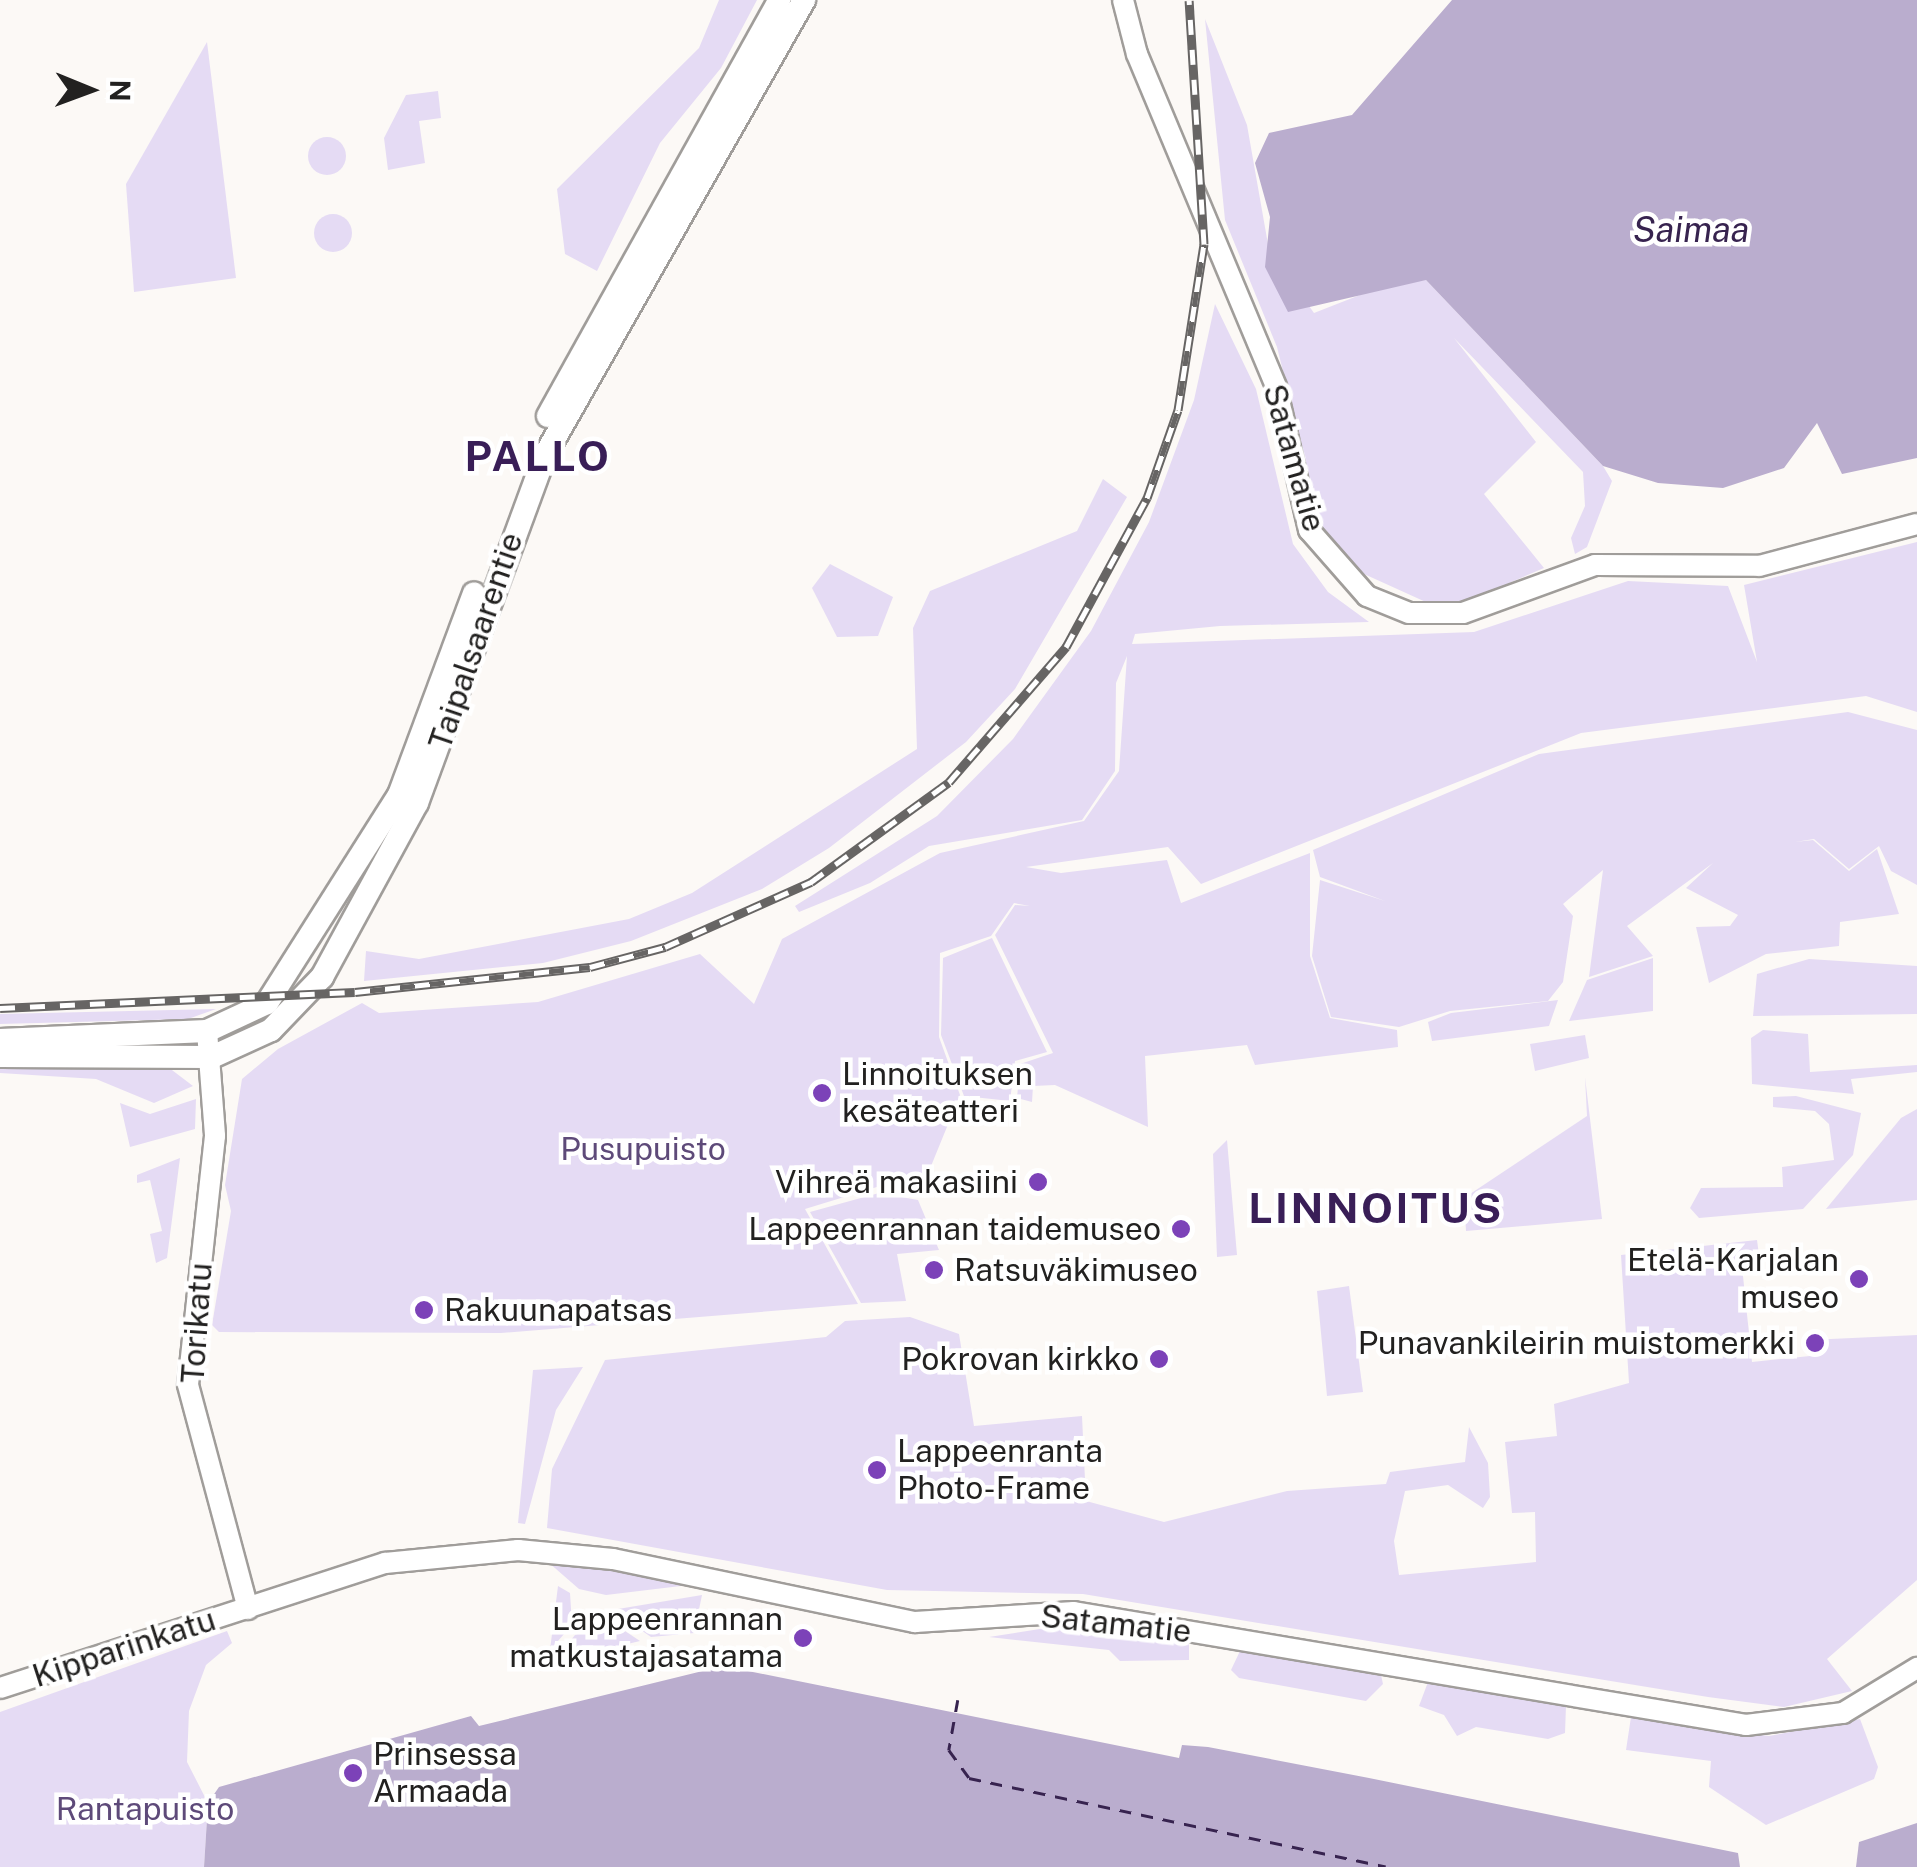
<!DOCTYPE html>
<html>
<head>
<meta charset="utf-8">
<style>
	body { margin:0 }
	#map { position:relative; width:1917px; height:1867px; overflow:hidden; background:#fcf9f6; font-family:"Public Sans",sans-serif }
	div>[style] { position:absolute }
	.green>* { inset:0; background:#e5dbf4 }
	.round { border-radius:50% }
	.water>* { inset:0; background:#baadce }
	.ferry>* { height:2.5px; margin-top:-1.25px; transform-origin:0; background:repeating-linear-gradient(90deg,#37234f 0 12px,transparent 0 22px) }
	.roads { filter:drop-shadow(2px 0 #a09d9a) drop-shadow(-2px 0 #a09d9a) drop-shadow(0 2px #a09d9a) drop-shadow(0 -2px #a09d9a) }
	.tertiary>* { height:20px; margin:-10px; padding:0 10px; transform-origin:10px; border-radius:10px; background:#fff }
	.secondary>* { height:22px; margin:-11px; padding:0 11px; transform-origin:11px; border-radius:11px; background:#fff }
	.rail>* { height:9px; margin-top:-4.5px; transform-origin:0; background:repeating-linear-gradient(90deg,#fff 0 15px,#676564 0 30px); box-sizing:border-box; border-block:2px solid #676564 }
	.dots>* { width:28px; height:28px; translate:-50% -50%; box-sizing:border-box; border:5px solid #fff; border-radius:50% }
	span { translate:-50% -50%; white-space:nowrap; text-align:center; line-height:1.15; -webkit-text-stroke:9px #fff; paint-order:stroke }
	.street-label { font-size:32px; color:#222120 }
	.poi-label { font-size:32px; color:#222120 }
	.left { translate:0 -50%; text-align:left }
	.right { translate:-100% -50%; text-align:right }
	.park-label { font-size:32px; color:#5e4a79 }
	.water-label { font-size:35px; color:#37234f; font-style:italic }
	.district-label { font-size:42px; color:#391e57; font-weight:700; letter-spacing:2.5px }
	.north { position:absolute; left:40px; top:40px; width:100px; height:100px; -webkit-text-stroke:8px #fff; paint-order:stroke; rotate:91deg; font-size:28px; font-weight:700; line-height:40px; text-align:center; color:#222120 }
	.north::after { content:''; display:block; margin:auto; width:35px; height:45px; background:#222120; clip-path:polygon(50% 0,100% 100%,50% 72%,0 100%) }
</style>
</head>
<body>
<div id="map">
	<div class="green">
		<i style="clip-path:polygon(719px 0,757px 0,721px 68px,660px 143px,597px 271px,565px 254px,557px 189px,699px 48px)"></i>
		<i style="clip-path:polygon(1205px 19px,1247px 125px,1269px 250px,1314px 313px,1393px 282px,1426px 280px,1603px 466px,1612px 481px,1587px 547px,1575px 554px,1571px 538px,1585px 506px,1583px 472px,1454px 338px,1536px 442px,1484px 494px,1544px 568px,1458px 605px,1428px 603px,1353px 569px,1323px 532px,1277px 347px,1225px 220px)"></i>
		<i style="clip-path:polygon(207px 42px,236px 278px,134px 292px,126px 184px)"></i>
		<i style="clip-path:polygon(438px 91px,441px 118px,419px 121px,425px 163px,388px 170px,384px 138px,406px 95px)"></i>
		<i class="round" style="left:308px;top:137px;width:38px;height:38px"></i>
		<i class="round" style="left:314px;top:214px;width:38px;height:38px"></i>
		<i style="clip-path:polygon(1215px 304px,1256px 389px,1293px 544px,1328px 592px,1369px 622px,1220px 626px,1135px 634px,1132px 644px,1474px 632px,1628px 581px,1728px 586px,1757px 662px,1744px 585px,1917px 542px,1917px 712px,1866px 696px,1581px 733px,1201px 884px,1168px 847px,1026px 867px,1061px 873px,1167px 860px,1181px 903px,1310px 853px,1310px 956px,1330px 1018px,1397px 1030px,1398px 1047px,1255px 1065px,1247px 1045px,1145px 1056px,1148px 1127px,1055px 1085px,1033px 1086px,1032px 1102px,1017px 1098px,1020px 1064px,1053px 1053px,995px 935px,1015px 905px,1030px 906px,1014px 903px,991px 936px,940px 953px,939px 1037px,960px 1095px,929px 1171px,805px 1209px,858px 1304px,501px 1333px,219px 1332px,212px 1325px,231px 1211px,225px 1185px,242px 1079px,278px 1049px,362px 1003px,379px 1013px,538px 1002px,700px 954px,754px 1004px,782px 939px,940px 853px,1084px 821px,1119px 771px,1127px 656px,1116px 683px,1115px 771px,1082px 820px,929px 846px,870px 883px,799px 912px,795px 906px,937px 816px,1013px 739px,1091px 631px,1149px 522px,1194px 400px)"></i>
		<i style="clip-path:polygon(1103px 479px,1127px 497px,1015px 689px,966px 742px,829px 848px,762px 889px,631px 941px,543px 963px,364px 981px,366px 951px,419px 959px,629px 919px,692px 893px,917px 749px,913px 628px,930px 591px,1077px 531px)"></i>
		<i style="clip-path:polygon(830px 564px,893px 597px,878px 636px,837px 637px,812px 588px)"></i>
		<i style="clip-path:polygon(1848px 712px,1917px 730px,1917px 885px,1891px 871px,1879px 846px,1849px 869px,1814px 839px,1795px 842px,1813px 840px,1849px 871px,1877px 849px,1899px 914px,1840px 922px,1839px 946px,1766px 954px,1709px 983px,1696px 927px,1730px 926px,1738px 915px,1686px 888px,1713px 863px,1627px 926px,1653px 956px,1589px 977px,1603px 870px,1563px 904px,1573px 916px,1563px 982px,1548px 1001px,1450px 1011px,1399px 1027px,1331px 1017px,1312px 956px,1320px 880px,1385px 901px,1320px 877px,1313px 850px,1539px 754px)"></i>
		<i style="clip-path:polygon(992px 938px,1047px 1052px,1015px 1061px,1010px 1101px,964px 1096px,941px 1035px,943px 958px)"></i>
		<i style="clip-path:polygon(1653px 958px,1653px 1011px,1569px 1021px,1587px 980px)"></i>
		<i style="clip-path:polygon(1809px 959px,1917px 966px,1917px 1014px,1753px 1016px,1757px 974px)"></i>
		<i style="clip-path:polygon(1558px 1000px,1549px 1026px,1432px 1041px,1428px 1022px,1451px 1013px)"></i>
		<i style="clip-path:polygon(216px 1009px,188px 1019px,0 1024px,0 1014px)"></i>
		<i style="clip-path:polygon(1763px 1030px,1808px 1034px,1810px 1072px,1917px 1065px,1917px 1072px,1851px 1079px,1854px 1094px,1752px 1084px,1751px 1038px)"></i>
		<i style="clip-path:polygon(1585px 1035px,1589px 1058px,1535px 1071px,1530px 1044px)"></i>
		<i style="clip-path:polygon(0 1061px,168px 1067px,193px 1086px,154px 1103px,96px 1079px,0 1073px)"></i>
		<i style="clip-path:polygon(1585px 1077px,1602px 1219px,1466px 1231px,1464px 1198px,1587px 1116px)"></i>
		<i style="clip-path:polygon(1796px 1096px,1861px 1113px,1853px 1155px,1803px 1209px,1699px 1218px,1690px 1208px,1701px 1188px,1783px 1187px,1782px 1167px,1834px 1160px,1829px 1124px,1815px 1111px,1773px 1107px,1773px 1097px)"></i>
		<i style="clip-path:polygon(196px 1099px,195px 1129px,130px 1147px,120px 1103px,150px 1114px)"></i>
		<i style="clip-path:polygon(1917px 1109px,1917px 1200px,1826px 1209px,1901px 1118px)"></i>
		<i style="clip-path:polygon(1227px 1140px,1237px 1255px,1217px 1257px,1213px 1154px)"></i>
		<i style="clip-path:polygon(180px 1158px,167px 1258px,156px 1263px,150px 1234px,162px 1231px,150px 1180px,137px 1183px,137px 1175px)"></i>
		<i style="clip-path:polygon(879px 1193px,918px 1200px,939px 1250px,897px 1254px,906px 1301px,861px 1303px,810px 1212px)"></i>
		<i style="clip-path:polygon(1757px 1240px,1759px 1255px,1741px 1257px,1752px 1362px,1810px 1356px,1809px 1340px,1917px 1335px,1917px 1580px,1827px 1659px,1852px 1691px,1784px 1707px,1708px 1697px,1083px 1594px,887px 1590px,547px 1528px,552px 1469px,605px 1360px,826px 1337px,845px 1321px,910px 1317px,959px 1334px,974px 1426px,1082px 1416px,1086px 1501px,1164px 1522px,1287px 1491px,1386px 1484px,1390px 1472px,1465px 1462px,1469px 1427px,1488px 1463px,1490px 1497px,1483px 1508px,1448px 1485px,1405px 1491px,1394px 1541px,1399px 1575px,1536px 1562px,1535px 1512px,1512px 1513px,1505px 1442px,1557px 1436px,1554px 1404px,1629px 1383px,1621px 1255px)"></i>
		<i style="clip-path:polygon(1349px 1286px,1363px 1392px,1327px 1396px,1317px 1291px)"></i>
		<i style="clip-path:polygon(583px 1367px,556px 1410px,525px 1524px,518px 1523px,533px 1370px)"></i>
		<i style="clip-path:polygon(548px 1562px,590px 1567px,689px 1585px,606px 1595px,579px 1589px)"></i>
		<i style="clip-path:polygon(558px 1586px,570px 1593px,572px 1625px,550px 1650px)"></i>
		<i style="clip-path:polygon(702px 1595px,694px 1633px,651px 1637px,612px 1610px)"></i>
		<i style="clip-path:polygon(610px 1621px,640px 1641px,553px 1662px,575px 1635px)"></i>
		<i style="clip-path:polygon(1078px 1623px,1189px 1641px,1189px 1660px,1120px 1661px,1109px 1650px,989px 1637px)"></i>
		<i style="clip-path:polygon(227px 1631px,232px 1643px,206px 1665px,189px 1711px,187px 1762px,208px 1803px,204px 1867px,0 1867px,0 1712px)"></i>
		<i style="clip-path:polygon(1240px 1651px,1381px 1675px,1383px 1684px,1366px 1701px,1239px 1678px,1231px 1670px)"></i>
		<i style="clip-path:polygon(1428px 1682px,1566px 1706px,1565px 1733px,1548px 1739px,1476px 1727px,1457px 1736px,1444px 1715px,1419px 1706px)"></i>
		<i style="clip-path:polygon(1631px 1717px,1769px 1736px,1860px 1719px,1878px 1767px,1874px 1779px,1766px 1825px,1709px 1787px,1711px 1761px,1626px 1750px)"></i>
	</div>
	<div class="water">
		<i style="clip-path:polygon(1452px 0,1917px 0,1917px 458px,1842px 474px,1817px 423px,1784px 468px,1723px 488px,1658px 483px,1603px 466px,1426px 280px,1288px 312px,1265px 267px,1270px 217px,1255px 163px,1269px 133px,1352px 115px)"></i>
		<i style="clip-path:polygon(723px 1666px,1179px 1758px,1182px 1745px,1208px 1747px,1369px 1778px,1738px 1853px,1740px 1867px,204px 1867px,208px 1803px,219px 1787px,471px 1716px,479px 1726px)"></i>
		<i style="clip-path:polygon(1917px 1823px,1917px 1867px,1856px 1867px,1859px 1842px)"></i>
	</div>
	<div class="ferry">
		<i style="left:958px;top:1700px;width:51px;rotate:100.2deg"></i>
		<i style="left:949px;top:1750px;width:34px;rotate:54deg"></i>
		<i style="left:969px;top:1778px;width:426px;rotate:12deg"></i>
	</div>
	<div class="roads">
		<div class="tertiary">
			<i style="left:1123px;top:0;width:56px;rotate:75.5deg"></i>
			<i style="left:1137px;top:54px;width:361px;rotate:67.3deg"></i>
			<i style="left:1276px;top:387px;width:147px;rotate:77deg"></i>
			<i style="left:1309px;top:530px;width:88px;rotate:48.7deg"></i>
			<i style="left:1367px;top:596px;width:45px;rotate:22deg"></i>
			<i style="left:1409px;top:613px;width:54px"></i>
			<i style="left:1463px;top:613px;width:140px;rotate:-20deg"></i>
			<i style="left:1595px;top:565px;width:164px;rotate:0.3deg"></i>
			<i style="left:1759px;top:566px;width:163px;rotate:-14.9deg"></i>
			<i style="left:207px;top:1031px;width:105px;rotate:85.6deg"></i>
			<i style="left:215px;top:1136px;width:250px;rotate:96.2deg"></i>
			<i style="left:188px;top:1385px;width:232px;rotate:75deg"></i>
			<i style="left:0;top:1688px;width:405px;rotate:-18deg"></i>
			<i style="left:385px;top:1563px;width:134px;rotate:-5.6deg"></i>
			<i style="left:518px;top:1550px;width:95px;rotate:5.4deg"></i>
			<i style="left:613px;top:1559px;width:309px;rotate:11.8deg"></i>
			<i style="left:915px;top:1622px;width:159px;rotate:-3.6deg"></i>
			<i style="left:1074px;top:1612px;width:681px;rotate:9.55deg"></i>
			<i style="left:1746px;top:1725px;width:98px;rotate:-7.1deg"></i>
			<i style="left:1843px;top:1713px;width:87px;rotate:-31.3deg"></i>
		</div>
		<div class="secondary">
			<i style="left:548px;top:416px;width:476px;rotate:-60.9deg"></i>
			<i style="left:0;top:1040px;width:207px;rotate:-2.5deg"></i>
			<i style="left:207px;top:1031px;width:66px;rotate:-25deg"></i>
			<i style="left:267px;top:1003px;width:246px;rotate:-57.6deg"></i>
			<i style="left:399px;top:795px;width:215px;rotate:-69.6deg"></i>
			<i style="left:0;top:1056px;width:212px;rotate:0.3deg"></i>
			<i style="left:212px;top:1057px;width:65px;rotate:-24.6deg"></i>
			<i style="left:271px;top:1030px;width:74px;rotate:-46.1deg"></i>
			<i style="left:322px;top:977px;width:198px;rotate:-61.4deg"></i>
			<i style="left:417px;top:803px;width:369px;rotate:-69.8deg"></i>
			<i style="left:544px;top:457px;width:526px;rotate:-60.36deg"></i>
		</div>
	</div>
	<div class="rail">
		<i style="left:0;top:1008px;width:355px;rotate:-2.6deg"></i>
		<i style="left:355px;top:992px;width:236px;rotate:-6.1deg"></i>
		<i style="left:590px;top:967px;width:78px;rotate:-14.9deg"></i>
		<i style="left:665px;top:947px;width:160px;rotate:-24deg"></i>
		<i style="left:811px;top:882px;width:170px;rotate:-35.9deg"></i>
		<i style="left:949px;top:782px;width:179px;rotate:-49.1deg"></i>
		<i style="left:1066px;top:647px;width:170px;rotate:-61.5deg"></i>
		<i style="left:1147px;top:498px;width:93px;rotate:-70.6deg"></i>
		<i style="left:1178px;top:410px;width:168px;rotate:-81.1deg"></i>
		<i style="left:1204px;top:244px;width:244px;rotate:-93.5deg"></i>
	</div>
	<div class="dots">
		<i style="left:822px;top:1093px;background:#7c42b8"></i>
		<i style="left:1038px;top:1182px;background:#7c42b8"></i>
		<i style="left:1181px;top:1229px;background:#7c42b8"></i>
		<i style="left:934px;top:1270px;background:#7c42b8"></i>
		<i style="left:1859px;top:1279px;background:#7c42b8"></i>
		<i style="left:424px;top:1310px;background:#7c42b8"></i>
		<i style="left:1815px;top:1343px;background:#7c42b8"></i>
		<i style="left:1159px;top:1359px;background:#7c42b8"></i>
		<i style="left:877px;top:1470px;background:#7c42b8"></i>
		<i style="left:803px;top:1638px;background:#7c42b8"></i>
		<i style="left:353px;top:1773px;background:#7c42b8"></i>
	</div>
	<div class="street-label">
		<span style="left:1294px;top:458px;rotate:74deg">Satamatie</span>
		<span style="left:476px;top:641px;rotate:-71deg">Taipalsaarentie</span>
		<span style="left:197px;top:1323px;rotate:-86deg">Torikatu</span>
		<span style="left:1116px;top:1624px;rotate:6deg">Satamatie</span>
		<span style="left:124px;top:1648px;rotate:-18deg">Kipparinkatu</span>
	</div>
	<div class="poi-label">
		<span class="left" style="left:842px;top:1093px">Linnoituksen<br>kesäteatteri</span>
		<span class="right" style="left:1018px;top:1182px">Vihreä makasiini</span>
		<span class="right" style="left:1161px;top:1229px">Lappeenrannan taidemuseo</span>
		<span class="right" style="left:1839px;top:1279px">Etelä-Karjalan<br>museo</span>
		<span class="left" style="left:954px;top:1270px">Ratsuväkimuseo</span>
		<span class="left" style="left:444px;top:1310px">Rakuunapatsas</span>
		<span class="right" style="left:1795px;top:1343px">Punavankileirin muistomerkki</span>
		<span class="right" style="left:1139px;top:1359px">Pokrovan kirkko</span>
		<span class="left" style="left:897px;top:1470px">Lappeenranta<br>Photo-Frame</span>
		<span class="right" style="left:783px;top:1638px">Lappeenrannan<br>matkustajasatama</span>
		<span class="left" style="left:373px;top:1773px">Prinsessa<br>Armaada</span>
	</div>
	<div class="park-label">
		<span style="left:643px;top:1149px">Pusupuisto</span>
		<span style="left:145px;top:1809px">Rantapuisto</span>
	</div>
	<div class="water-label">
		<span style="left:1691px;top:230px">Saimaa</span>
	</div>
	<div class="district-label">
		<span style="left:538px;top:456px">PALLO</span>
		<span style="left:1376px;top:1208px">LINNOITUS</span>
	</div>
	<div class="north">N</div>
</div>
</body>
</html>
